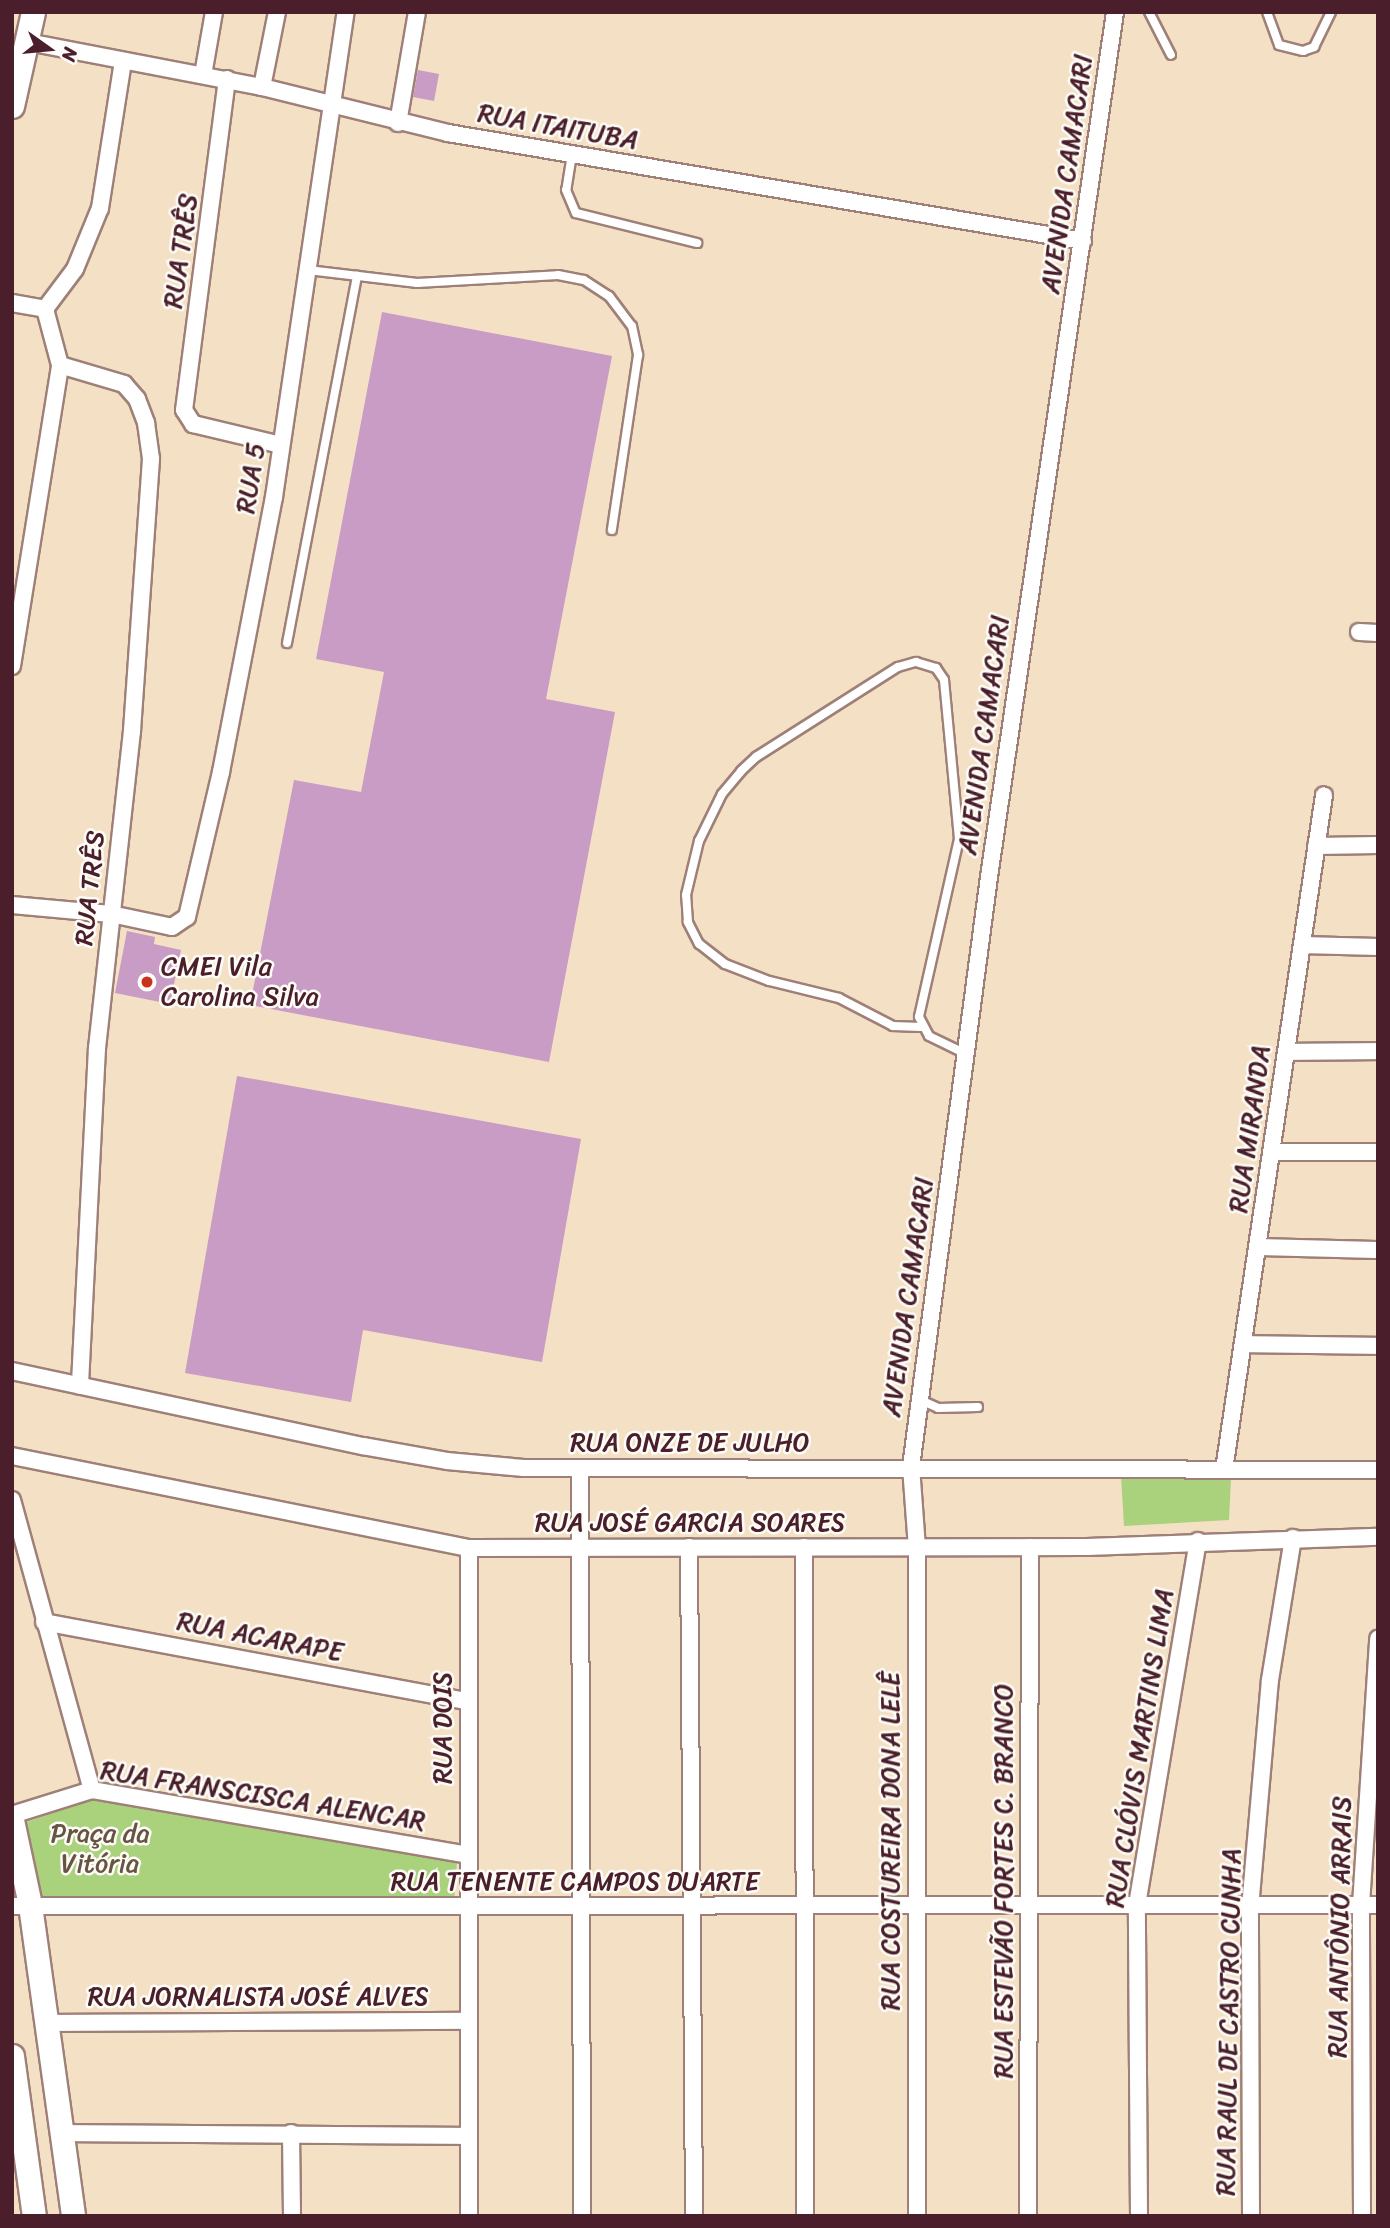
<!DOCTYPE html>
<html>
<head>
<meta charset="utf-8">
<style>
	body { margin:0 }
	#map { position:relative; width:1390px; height:2228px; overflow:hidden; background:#f4e0c5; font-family:Sriracha,sans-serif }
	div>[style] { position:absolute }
	.green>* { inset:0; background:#aad17c }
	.building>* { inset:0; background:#c89cc5 }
	.roads { filter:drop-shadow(2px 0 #9f8078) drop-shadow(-2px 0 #9f8078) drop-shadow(0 2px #9f8078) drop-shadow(0 -2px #9f8078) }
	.lane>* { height:8px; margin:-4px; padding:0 4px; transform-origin:4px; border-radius:4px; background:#fff }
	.street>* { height:16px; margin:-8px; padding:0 8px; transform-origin:8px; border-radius:8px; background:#fff }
	.secondary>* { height:23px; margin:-11.5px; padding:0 11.5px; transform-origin:11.5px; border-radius:11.5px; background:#fff }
	.dots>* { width:19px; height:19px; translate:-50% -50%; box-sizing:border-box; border:4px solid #fdfcf7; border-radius:50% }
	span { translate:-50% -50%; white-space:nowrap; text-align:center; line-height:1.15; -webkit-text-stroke:5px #fdfcf7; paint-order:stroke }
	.street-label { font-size:26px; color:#4a1f2b }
	.poi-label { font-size:26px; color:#4a1f2b }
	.left { translate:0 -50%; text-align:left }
	.park-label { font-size:26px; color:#675443 }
	.frame { position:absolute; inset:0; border:14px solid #4a1f2b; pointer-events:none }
	.north { position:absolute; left:14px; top:14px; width:70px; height:70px; -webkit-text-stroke:5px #fdfcf7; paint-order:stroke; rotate:105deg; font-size:19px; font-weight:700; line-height:28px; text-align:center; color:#4a1f2b }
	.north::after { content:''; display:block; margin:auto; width:24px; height:32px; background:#4a1f2b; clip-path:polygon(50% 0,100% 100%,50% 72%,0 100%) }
</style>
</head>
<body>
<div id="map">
	<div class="green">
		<i style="clip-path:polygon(1121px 1476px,1231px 1478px,1229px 1520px,1124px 1526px)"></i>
		<i style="clip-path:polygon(97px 1798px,457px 1862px,454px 1903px,41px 1900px,21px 1824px)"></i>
	</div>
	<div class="building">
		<i style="clip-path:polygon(418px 70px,439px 74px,434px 101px,413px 97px)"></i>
		<i style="clip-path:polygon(382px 312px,612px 356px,546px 699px,615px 712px,549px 1062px,250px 1005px,294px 780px,361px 792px,384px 672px,316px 659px)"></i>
		<i style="clip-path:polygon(127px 931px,155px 937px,154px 944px,181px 950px,170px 1004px,115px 993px)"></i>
		<i style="clip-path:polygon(237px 1076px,581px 1139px,542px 1362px,363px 1330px,351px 1402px,185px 1373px)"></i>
	</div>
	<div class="roads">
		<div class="lane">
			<i style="left:1149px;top:12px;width:48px;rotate:62.9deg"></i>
			<i style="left:1267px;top:12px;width:35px;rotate:70deg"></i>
			<i style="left:1279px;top:45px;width:25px;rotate:14deg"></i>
			<i style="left:1303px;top:51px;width:12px;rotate:-20deg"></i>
			<i style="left:1314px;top:47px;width:39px;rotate:-64deg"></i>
			<i style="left:572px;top:154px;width:36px;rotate:99deg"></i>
			<i style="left:566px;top:190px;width:25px;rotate:67deg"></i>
			<i style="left:576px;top:213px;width:125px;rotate:13.9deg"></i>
			<i style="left:308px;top:270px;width:110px;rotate:6.8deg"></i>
			<i style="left:417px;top:283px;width:141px;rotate:-3.2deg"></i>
			<i style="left:558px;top:275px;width:26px;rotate:11deg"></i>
			<i style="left:584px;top:280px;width:30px;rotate:33deg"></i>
			<i style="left:609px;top:296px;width:38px;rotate:53deg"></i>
			<i style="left:632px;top:326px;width:30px;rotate:78deg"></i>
			<i style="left:638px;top:355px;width:177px;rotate:98.5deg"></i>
			<i style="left:287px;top:643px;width:374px;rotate:-79.2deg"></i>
			<i style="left:921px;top:1027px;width:28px;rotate:-178deg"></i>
			<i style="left:893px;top:1026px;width:61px;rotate:-152.6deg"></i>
			<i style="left:839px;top:998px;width:72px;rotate:-166.3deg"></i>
			<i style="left:769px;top:981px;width:47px;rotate:-158.9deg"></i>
			<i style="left:725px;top:964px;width:33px;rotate:-142deg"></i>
			<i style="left:699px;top:944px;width:25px;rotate:-117deg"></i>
			<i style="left:688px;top:922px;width:27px;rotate:-94deg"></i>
			<i style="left:686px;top:895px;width:56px;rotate:-76.5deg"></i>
			<i style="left:699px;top:841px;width:52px;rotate:-63.9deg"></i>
			<i style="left:722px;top:794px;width:30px;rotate:-50deg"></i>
			<i style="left:741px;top:771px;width:21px;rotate:-43deg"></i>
			<i style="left:756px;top:757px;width:168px;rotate:-32.4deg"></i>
			<i style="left:898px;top:667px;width:19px;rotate:-16deg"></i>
			<i style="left:916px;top:662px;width:21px;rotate:17deg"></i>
			<i style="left:936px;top:668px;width:14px;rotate:56deg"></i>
			<i style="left:944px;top:680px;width:160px;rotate:84.6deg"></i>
			<i style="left:959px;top:839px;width:182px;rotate:102.7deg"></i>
			<i style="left:919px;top:1017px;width:21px;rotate:62deg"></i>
			<i style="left:929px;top:1036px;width:41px;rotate:25.9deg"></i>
			<i style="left:918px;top:1399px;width:22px;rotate:24deg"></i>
			<i style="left:938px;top:1408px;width:40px;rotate:-1.4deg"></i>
		</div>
		<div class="street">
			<i style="left:28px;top:42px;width:238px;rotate:10.9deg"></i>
			<i style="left:262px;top:87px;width:192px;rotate:13.9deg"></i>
			<i style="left:448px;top:133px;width:644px;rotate:9.65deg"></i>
			<i style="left:203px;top:75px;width:64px;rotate:-80.1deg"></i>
			<i style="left:227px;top:79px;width:334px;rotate:97.4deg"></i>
			<i style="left:184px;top:410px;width:17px;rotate:57deg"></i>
			<i style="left:193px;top:424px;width:90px;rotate:13.4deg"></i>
			<i style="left:262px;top:87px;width:76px;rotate:-78.7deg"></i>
			<i style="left:398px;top:123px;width:113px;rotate:-80.3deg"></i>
			<i style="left:12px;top:303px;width:34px;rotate:10deg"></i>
			<i style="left:45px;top:309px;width:50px;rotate:-53.1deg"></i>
			<i style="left:75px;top:269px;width:66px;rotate:-67.7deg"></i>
			<i style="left:100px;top:208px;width:149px;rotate:-81.1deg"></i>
			<i style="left:60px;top:365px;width:67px;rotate:16.5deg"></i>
			<i style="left:124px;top:384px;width:20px;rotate:49deg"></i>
			<i style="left:137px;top:399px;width:26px;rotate:69deg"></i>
			<i style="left:146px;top:423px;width:36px;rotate:82deg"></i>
			<i style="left:151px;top:459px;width:273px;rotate:94deg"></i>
			<i style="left:132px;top:731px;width:319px;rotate:96.3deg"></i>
			<i style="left:97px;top:1048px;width:338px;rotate:92.9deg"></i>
			<i style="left:1359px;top:632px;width:19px;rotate:3deg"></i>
			<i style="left:12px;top:666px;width:305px;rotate:-80.9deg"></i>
			<i style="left:60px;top:365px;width:58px;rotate:-105deg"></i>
			<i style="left:1316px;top:846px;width:62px;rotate:-0.9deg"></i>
			<i style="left:12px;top:905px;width:99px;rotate:5.2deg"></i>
			<i style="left:111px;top:914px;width:62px;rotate:12deg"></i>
			<i style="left:172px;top:927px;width:18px;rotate:-34deg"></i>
			<i style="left:187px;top:917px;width:149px;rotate:-76.8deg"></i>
			<i style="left:221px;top:772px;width:280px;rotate:-79.1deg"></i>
			<i style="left:274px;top:497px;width:490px;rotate:-81.6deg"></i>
			<i style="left:1302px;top:945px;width:76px;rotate:1.5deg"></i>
			<i style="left:1286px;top:1052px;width:92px;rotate:-0.6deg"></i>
			<i style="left:1271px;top:1152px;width:107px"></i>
			<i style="left:1257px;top:1247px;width:121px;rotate:1.4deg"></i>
			<i style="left:1243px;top:1344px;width:135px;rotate:0.8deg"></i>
			<i style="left:12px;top:1371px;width:359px;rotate:12.1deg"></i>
			<i style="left:363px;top:1446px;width:85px;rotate:10.1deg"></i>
			<i style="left:447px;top:1461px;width:77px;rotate:5.2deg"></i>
			<i style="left:524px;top:1468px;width:854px;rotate:0.13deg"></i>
			<i style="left:12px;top:1456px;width:466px;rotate:11.4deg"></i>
			<i style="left:469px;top:1548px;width:618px;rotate:-0.09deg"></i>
			<i style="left:1087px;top:1547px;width:291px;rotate:-2deg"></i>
			<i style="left:580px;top:1468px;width:748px;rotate:89.85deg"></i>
			<i style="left:1224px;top:1470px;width:682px;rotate:-81.57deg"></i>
			<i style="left:12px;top:1500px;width:301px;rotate:74.6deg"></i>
			<i style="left:689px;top:1547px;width:669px;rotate:89.57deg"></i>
			<i style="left:804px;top:1547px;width:669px;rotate:89.91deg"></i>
			<i style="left:44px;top:1622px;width:430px;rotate:10.6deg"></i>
			<i style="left:12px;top:1815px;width:84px;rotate:-17.4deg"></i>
			<i style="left:92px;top:1790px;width:381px;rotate:9.8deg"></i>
			<i style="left:12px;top:1906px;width:1366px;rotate:-0.04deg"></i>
			<i style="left:48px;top:2023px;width:421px;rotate:-0.3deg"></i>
			<i style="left:62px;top:2133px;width:407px;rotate:0.4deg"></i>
			<i style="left:291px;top:2133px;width:83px;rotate:89.3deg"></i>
			<i style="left:469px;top:2216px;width:668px;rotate:-90deg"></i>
			<i style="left:917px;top:2216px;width:668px;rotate:-90deg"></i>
			<i style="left:917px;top:1548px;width:81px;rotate:-94.2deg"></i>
			<i style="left:911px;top:1467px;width:595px;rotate:-82.47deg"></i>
			<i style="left:989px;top:877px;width:874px;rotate:-81.71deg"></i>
			<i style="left:1028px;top:2216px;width:669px;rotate:-89.83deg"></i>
			<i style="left:1139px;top:2216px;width:311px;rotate:-90.4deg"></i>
			<i style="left:1137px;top:1905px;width:369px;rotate:-80.5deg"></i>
			<i style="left:1251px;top:2216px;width:308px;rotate:-90.2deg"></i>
			<i style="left:1250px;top:1908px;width:229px;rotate:-85deg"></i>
			<i style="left:1270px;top:1680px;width:144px;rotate:-80.8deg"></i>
			<i style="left:1362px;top:2216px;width:311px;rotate:-90.2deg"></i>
			<i style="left:1361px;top:1905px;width:267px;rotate:-86.3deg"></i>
		</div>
		<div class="secondary">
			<i style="left:12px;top:106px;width:96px;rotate:-77.4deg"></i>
			<i style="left:12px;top:1820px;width:87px;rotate:78deg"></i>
			<i style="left:30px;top:1905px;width:314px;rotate:82.1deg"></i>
			<i style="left:12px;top:2056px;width:162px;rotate:82.2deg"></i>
		</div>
	</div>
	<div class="dots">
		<i style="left:147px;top:982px;background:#c8321e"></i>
	</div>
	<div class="street-label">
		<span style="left:558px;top:127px;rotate:10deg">RUA ITAITUBA</span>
		<span style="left:1067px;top:174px;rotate:-82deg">AVENIDA CAMACARI</span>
		<span style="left:181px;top:251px;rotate:-82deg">RUA TRÊS</span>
		<span style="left:251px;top:478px;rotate:-81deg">RUA 5</span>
		<span style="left:984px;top:735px;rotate:-82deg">AVENIDA CAMACARI</span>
		<span style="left:90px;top:888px;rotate:-84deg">RUA TRÊS</span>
		<span style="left:1250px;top:1129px;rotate:-82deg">RUA MIRANDA</span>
		<span style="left:908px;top:1297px;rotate:-82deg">AVENIDA CAMACARI</span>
		<span style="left:690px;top:1443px">RUA ONZE DE JULHO</span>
		<span style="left:690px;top:1523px">RUA JOSÉ GARCIA SOARES</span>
		<span style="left:260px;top:1637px;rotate:11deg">RUA ACARAPE</span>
		<span style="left:443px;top:1728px;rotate:-90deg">RUA DOIS</span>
		<span style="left:1140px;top:1748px;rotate:-81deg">RUA CLÓVIS MARTINS LIMA</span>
		<span style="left:263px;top:1796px;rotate:9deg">RUA FRANSCISCA ALENCAR</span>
		<span style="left:891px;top:1841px;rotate:-90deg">RUA COSTUREIRA DONA LELÊ</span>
		<span style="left:1004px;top:1881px;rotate:-90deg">RUA ESTEVÃO FORTES C. BRANCO</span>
		<span style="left:575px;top:1882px">RUA TENENTE CAMPOS DUARTE</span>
		<span style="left:1340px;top:1927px;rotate:-89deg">RUA ANTÔNIO ARRAIS</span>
		<span style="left:258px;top:1997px">RUA JORNALISTA JOSÉ ALVES</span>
		<span style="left:1229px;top:2022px;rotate:-89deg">RUA RAUL DE CASTRO CUNHA</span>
	</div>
	<div class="poi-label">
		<span class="left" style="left:161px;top:982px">CMEI Vila<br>Carolina Silva</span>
	</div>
	<div class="park-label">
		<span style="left:100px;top:1849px">Praça da<br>Vitória</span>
	</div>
	<div class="frame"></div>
	<div class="north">N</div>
</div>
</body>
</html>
